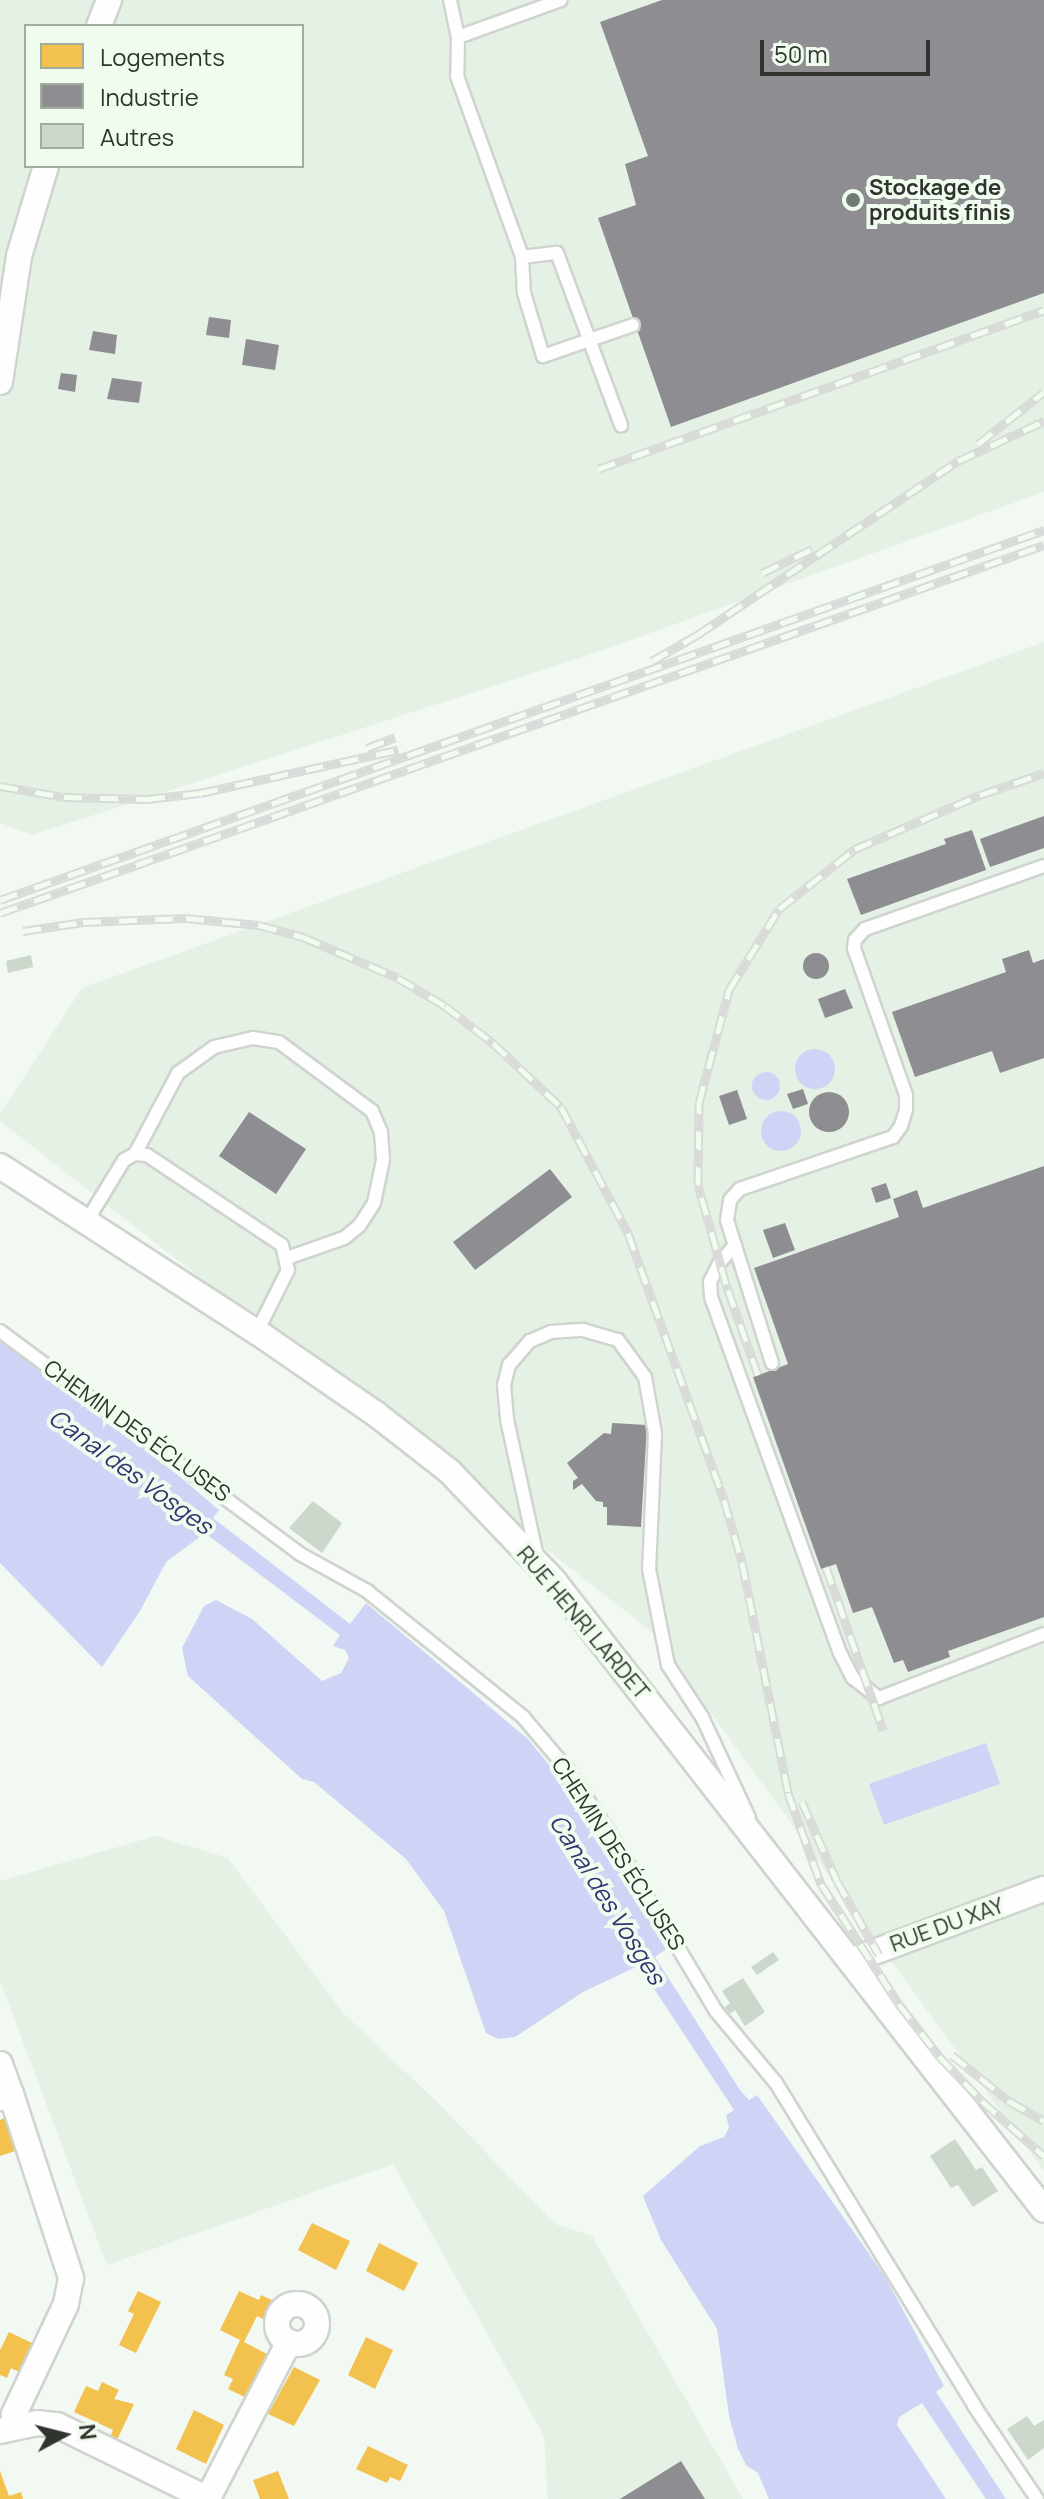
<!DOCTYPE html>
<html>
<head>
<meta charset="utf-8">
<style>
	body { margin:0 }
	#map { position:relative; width:1044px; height:2499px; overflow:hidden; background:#f2f8f2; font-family:Manrope,sans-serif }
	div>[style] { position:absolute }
	.built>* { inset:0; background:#e5f1e4 }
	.water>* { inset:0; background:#cfd4f7 }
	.round { border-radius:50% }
	.homes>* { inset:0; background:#f2c14e }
	.industry>* { inset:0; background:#8d8d92 }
	.building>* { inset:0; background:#cdd8cc }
	.roads { filter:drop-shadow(2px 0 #cfd4ce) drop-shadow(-2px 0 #cfd4ce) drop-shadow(0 2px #cfd4ce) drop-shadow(0 -2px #cfd4ce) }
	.service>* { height:12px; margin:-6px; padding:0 6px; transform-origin:6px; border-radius:6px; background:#fdfefd }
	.minor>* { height:24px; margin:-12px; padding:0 12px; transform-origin:12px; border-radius:12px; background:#fdfefd }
	.minor>.ring { margin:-12px; padding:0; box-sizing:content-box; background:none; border:24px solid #fdfefd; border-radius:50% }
	.rail>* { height:9px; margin-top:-4.5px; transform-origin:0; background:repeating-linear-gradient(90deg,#f0fcee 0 18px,#d8dbd8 0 36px); box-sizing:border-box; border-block:2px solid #d8dbd8 }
	.dots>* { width:22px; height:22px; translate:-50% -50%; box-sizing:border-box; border:4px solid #f0fcee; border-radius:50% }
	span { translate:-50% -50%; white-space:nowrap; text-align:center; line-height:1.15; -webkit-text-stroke:8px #f0fcee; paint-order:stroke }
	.poi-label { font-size:22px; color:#2f342e; font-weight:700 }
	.left { translate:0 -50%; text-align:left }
	.street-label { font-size:22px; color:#2f342e }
	.water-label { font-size:24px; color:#353472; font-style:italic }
	.legend { position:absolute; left:24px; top:24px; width:280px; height:144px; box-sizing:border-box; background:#f0fcee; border:2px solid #a3aca1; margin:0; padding:10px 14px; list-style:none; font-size:24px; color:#2f342e }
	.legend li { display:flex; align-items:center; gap:16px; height:40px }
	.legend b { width:40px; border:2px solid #a3aca1 }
	.north { position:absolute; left:24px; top:2395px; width:80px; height:80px; -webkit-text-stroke:6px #f0fcee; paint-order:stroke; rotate:83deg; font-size:22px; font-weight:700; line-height:32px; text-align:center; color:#2f342e }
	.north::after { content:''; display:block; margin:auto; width:28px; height:36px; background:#2f342e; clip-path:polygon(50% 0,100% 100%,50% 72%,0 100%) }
	.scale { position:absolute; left:760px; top:40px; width:170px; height:36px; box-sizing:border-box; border:4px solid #2f342e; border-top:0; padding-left:10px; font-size:24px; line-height:28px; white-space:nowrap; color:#2f342e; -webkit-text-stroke:6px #f0fcee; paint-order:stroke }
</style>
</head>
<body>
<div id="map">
	<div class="built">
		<i style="clip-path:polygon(evenodd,0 0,1044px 0,1044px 492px,586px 656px,32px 835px,0 823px,0 0,26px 26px,302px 26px,302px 166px,26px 166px,26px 26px)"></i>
		<i style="clip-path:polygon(1044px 642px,1044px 2171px,652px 1632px,0 1121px,0 1114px,82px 988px)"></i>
		<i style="clip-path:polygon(156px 1836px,228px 1858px,343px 2013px,436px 2101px,555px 2224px,592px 2236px,743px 2499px,548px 2499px,544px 2436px,393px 2164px,107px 2265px,0 1981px,0 1881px)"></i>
	</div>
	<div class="water">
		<i class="round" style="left:795px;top:1049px;width:40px;height:40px"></i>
		<i class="round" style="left:752px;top:1072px;width:28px;height:28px"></i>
		<i class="round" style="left:761px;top:1111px;width:40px;height:40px"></i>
		<i style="clip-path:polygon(0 1338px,117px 1423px,219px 1510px,213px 1518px,350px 1624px,366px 1603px,528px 1739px,584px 1808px,666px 1949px,655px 1957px,740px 2090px,749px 2100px,757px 2095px,884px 2275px,944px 2386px,936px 2392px,1006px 2499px,986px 2499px,922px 2403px,899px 2417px,897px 2425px,946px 2499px,769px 2499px,758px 2473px,746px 2465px,738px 2449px,729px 2416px,717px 2329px,661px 2240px,643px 2196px,700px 2146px,724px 2137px,729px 2128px,726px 2115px,734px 2110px,647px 1978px,638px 1966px,583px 1992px,515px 2037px,498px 2039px,486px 2033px,444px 1911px,406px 1859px,314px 1782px,302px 1779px,188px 1676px,182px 1648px,204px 1606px,216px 1600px,252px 1619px,322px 1681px,341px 1673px,349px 1658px,345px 1650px,333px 1646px,340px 1635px,205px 1533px,166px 1562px,140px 1611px,102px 1667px,0 1563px)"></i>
		<i style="clip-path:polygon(986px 1743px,1000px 1784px,884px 1825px,869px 1784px)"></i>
	</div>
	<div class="homes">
		<i style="clip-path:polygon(7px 2117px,18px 2150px,0 2156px,0 2120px)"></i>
		<i style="clip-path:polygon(312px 2223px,350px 2241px,336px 2270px,298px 2250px)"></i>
		<i style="clip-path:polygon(379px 2243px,418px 2263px,404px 2291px,366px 2271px)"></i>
		<i style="clip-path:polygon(138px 2291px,161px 2302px,136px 2353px,119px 2345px,134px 2314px,128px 2311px)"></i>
		<i style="clip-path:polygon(239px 2291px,259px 2300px,261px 2295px,274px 2301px,265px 2320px,257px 2316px,244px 2342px,267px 2354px,247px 2398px,228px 2389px,233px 2379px,224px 2375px,240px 2340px,220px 2330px)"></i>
		<i style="clip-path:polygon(9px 2332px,34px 2344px,21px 2373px,11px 2368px,7px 2378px,0 2375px,0 2350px)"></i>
		<i style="clip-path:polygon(366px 2337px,393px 2350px,375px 2389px,348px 2375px)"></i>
		<i style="clip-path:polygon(294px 2367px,320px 2380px,294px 2426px,268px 2414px)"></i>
		<i style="clip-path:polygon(102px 2382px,119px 2390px,114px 2399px,134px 2404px,117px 2440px,110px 2437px,113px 2430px,74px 2412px,86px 2386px,98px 2391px)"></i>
		<i style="clip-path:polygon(194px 2410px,224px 2425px,206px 2464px,176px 2449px)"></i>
		<i style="clip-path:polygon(368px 2446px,408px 2465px,400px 2481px,390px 2477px,387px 2483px,356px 2469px)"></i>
		<i style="clip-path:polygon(0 2471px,9px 2496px,21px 2492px,23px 2499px,0 2499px)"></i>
		<i style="clip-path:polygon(278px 2471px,289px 2499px,260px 2499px,253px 2480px)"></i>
	</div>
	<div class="industry">
		<i style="clip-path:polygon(662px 0,1044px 0,1044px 293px,671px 427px,598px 218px,636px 205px,625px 164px,648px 156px,600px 22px)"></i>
		<i style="clip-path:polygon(209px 317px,231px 320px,229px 338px,206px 335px)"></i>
		<i style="clip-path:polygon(93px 331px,117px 335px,115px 354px,89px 350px)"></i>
		<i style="clip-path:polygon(246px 339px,279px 345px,275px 370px,242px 365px)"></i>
		<i style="clip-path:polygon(61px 373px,77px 375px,75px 392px,58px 389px)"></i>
		<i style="clip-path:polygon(112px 378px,142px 382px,139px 403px,107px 399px)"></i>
		<i style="clip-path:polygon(1044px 816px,1044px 848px,990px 867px,980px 839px)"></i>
		<i style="clip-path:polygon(972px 830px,986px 870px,861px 915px,847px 879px,946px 844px,944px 839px)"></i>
		<i style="clip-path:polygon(1029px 950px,1033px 963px,1044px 959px,1044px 1058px,1000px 1073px,992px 1051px,915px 1077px,892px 1012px,1006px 972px,1002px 959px)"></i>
		<i class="round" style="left:803px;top:953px;width:26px;height:26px"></i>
		<i style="clip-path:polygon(845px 989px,853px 1008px,825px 1018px,818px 999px)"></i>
		<i style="clip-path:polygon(803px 1089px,808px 1104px,793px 1109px,787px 1094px)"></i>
		<i style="clip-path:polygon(737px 1090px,747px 1119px,729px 1125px,719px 1096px)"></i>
		<i class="round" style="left:809px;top:1092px;width:40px;height:40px"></i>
		<i style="clip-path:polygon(249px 1112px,306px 1149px,276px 1194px,219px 1156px)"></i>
		<i style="clip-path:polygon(1044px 1166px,1044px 1617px,948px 1651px,950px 1657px,908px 1672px,903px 1660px,894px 1663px,872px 1607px,853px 1613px,836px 1564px,821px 1569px,753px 1377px,788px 1364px,754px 1268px,899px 1217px,893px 1199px,917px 1190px,923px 1208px)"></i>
		<i style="clip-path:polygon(550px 1169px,572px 1197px,475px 1270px,453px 1242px)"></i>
		<i style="clip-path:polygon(886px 1183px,891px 1198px,876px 1203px,871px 1188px)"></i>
		<i style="clip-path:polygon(785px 1223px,795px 1250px,773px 1258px,763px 1230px)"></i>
		<i style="clip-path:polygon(612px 1423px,647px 1425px,641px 1527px,607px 1525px,607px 1507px,603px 1507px,603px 1502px,596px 1501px,582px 1484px,573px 1490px,573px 1481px,578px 1478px,567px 1463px,604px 1433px,611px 1434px)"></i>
		<i style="clip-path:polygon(681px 2461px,705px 2499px,620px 2499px)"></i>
	</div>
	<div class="building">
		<i style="clip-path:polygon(31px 955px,33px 967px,8px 973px,6px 961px)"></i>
		<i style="clip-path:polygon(313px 1501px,342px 1523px,322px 1553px,289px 1528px)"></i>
		<i style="clip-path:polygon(773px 1952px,779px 1960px,757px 1975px,751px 1967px)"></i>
		<i style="clip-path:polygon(743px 1978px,765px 2012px,745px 2026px,735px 2010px,730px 2014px,725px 2007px,730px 2003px,722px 1991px)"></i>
		<i style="clip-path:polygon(955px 2139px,976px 2170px,982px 2167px,998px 2191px,973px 2207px,958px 2185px,951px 2188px,930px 2156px)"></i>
		<i style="clip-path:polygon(1027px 2416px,1034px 2426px,1044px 2420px,1044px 2448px,1028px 2460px,1007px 2429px)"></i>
	</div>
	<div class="roads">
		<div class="service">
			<i style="left:450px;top:0;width:38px;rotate:78deg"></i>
			<i style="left:458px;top:37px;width:39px;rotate:91deg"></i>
			<i style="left:457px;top:76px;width:192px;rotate:70.2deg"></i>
			<i style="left:522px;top:257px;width:36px;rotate:87deg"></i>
			<i style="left:524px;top:293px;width:66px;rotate:73.2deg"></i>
			<i style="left:543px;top:356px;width:95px;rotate:-19deg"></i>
			<i style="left:458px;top:37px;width:109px;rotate:-19.8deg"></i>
			<i style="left:522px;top:257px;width:35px;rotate:-7deg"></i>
			<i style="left:557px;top:253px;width:184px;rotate:69.6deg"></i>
			<i style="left:135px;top:1154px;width:92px;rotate:-62deg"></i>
			<i style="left:178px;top:1073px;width:44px;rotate:-35.8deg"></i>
			<i style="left:214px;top:1047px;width:40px;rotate:-13deg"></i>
			<i style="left:253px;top:1038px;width:26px;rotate:9deg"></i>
			<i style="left:279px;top:1042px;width:116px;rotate:36.6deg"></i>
			<i style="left:372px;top:1111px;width:23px;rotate:67deg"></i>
			<i style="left:381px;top:1132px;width:28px;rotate:86deg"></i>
			<i style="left:383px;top:1160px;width:44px;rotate:101.8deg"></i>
			<i style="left:374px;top:1203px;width:27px;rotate:123deg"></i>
			<i style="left:359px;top:1226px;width:19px;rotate:141deg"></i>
			<i style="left:344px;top:1238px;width:60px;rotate:160.7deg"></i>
			<i style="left:85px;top:1224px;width:75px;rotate:-58.6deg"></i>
			<i style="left:124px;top:1160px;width:13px;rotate:-29deg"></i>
			<i style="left:135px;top:1154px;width:12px;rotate:5deg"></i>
			<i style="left:147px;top:1155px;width:162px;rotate:33.7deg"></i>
			<i style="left:282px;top:1245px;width:26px;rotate:77deg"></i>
			<i style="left:288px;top:1270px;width:69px;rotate:116.6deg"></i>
			<i style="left:735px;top:1245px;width:23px;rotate:131deg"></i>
			<i style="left:720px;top:1262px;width:22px;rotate:117deg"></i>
			<i style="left:710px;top:1282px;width:15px;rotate:86deg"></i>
			<i style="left:711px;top:1297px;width:379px;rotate:70.1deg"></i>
			<i style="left:840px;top:1653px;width:28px;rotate:63deg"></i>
			<i style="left:853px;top:1678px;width:33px;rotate:38deg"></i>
			<i style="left:879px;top:1698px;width:177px;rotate:-21.2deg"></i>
			<i style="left:0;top:1331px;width:374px;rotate:36.6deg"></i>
			<i style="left:300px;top:1554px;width:77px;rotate:28.9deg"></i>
			<i style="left:367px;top:1591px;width:201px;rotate:38.9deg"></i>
			<i style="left:523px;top:1717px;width:70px;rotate:49.7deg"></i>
			<i style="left:568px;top:1770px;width:77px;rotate:56.7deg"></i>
			<i style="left:610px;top:1834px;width:206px;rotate:59.1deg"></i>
			<i style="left:716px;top:2011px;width:94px;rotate:50.2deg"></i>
			<i style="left:776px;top:2083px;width:380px;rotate:58.4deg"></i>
			<i style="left:975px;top:2407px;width:111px;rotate:56deg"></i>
			<i style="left:772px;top:1363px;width:150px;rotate:-107.5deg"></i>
			<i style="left:727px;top:1220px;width:20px;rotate:-81deg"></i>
			<i style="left:730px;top:1200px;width:15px;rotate:-48deg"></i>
			<i style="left:740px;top:1189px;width:162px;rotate:-18.8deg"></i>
			<i style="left:893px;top:1137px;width:14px;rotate:-54deg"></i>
			<i style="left:901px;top:1126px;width:17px;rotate:-73deg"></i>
			<i style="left:906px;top:1110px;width:15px;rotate:-90deg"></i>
			<i style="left:906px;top:1095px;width:156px;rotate:-109.5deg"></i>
			<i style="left:854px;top:948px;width:8px;rotate:-83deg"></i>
			<i style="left:855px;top:940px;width:15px;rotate:-48deg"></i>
			<i style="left:865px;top:929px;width:190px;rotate:-19.4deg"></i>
			<i style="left:537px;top:1557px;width:141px;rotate:-102.3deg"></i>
			<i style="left:507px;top:1419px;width:34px;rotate:-95deg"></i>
			<i style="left:504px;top:1385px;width:21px;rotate:-76deg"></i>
			<i style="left:509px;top:1365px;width:32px;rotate:-49deg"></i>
			<i style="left:530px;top:1341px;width:23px;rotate:-23deg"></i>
			<i style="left:551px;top:1332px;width:32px;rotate:-4deg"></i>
			<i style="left:583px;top:1330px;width:36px;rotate:16deg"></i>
			<i style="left:618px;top:1340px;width:46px;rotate:53.9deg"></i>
			<i style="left:645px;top:1377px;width:58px;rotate:80deg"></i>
			<i style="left:655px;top:1434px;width:135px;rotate:92.5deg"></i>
			<i style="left:649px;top:1569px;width:98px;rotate:78.8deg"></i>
			<i style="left:668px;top:1665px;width:62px;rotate:56.8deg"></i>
			<i style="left:702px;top:1717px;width:111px;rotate:65deg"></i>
		</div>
		<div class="minor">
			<i style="left:99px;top:26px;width:28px;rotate:-69deg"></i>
			<i style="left:0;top:382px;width:127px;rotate:-81.4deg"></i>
			<i style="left:19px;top:256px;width:94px;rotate:-73.3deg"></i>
			<i style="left:0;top:1166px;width:306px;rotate:32.9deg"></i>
			<i style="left:257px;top:1332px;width:145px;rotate:34.6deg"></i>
			<i style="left:376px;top:1414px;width:93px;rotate:38deg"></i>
			<i style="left:449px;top:1471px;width:152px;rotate:46.3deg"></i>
			<i style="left:554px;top:1581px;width:797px;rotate:52.08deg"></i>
			<i style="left:850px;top:1961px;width:207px;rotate:-20.4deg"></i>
			<i style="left:0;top:2064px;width:32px;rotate:70deg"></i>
			<i style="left:11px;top:2094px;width:12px;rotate:160deg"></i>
			<i style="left:11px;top:2094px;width:194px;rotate:71.9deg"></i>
			<i style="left:71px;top:2278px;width:26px;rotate:101deg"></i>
			<i style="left:66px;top:2304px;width:122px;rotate:115.3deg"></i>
			<i style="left:14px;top:2414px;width:11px;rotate:80deg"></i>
			<i class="ring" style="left:277px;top:2304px;width:16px;height:16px"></i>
			<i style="left:0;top:2431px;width:38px;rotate:-12deg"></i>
			<i style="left:37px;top:2423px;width:20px;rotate:6deg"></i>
			<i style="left:57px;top:2425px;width:168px;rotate:26.1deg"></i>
			<i style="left:208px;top:2498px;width:176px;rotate:-62.6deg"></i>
		</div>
	</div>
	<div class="rail">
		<i style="left:978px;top:444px;width:84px;rotate:-38.2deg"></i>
		<i style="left:598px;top:469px;width:473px;rotate:-19.6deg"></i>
		<i style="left:762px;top:573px;width:55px;rotate:-25.6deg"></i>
		<i style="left:652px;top:661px;width:52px;rotate:-30deg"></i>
		<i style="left:697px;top:635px;width:314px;rotate:-33.7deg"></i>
		<i style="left:958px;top:461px;width:95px;rotate:-24.9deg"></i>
		<i style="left:367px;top:748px;width:30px;rotate:-21deg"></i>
		<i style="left:0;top:786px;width:65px;rotate:9.8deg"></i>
		<i style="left:64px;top:797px;width:83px;rotate:1.4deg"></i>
		<i style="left:147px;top:799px;width:53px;rotate:-6.5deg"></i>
		<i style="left:200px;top:793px;width:203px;rotate:-12.3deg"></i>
		<i style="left:0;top:900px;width:1108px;rotate:-19.51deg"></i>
		<i style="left:0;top:913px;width:1107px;rotate:-19.42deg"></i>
		<i style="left:23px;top:931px;width:61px;rotate:-8.5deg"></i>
		<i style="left:83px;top:922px;width:103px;rotate:-2.2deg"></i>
		<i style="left:186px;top:918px;width:73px;rotate:5.5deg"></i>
		<i style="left:259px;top:925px;width:46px;rotate:15.3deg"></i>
		<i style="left:303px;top:937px;width:103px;rotate:23.3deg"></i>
		<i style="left:398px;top:978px;width:55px;rotate:30.8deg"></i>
		<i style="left:445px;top:1006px;width:61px;rotate:37.6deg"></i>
		<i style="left:493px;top:1043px;width:93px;rotate:43.3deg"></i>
		<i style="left:561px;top:1107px;width:143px;rotate:62deg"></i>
		<i style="left:628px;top:1233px;width:284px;rotate:70.2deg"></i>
		<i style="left:724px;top:1500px;width:65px;rotate:73.8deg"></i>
		<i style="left:742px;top:1562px;width:236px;rotate:78.7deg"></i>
		<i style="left:788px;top:1793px;width:97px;rotate:70.1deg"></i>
		<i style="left:821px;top:1884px;width:143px;rotate:57deg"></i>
		<i style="left:899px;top:2004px;width:66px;rotate:52.4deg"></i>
		<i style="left:939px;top:2056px;width:62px;rotate:46.3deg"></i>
		<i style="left:982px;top:2101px;width:83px;rotate:41.6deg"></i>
		<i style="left:758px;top:1375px;width:96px;rotate:-109.4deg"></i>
		<i style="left:726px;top:1284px;width:103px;rotate:-105.8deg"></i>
		<i style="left:698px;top:1185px;width:82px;rotate:-89.3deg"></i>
		<i style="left:699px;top:1103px;width:117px;rotate:-75.1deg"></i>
		<i style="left:729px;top:990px;width:95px;rotate:-58.3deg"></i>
		<i style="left:779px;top:909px;width:97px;rotate:-38.3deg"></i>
		<i style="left:855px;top:849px;width:136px;rotate:-23.4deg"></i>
		<i style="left:980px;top:795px;width:68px;rotate:-19deg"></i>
		<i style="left:826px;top:1567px;width:173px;rotate:70.7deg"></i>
		<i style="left:802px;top:1802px;width:86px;rotate:66.1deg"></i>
		<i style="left:837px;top:1881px;width:85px;rotate:60.4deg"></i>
		<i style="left:952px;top:2055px;width:73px;rotate:38.9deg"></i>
		<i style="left:1009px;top:2101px;width:40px;rotate:29.7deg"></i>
	</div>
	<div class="dots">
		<i style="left:853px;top:200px;background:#737973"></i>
	</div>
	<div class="poi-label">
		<span class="left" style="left:869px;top:200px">Stockage de<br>produits finis</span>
	</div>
	<div class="street-label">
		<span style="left:137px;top:1431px;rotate:36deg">CHEMIN DES ÉCLUSES</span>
		<span style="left:583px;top:1623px;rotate:50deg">RUE HENRI LARDET</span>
		<span style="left:618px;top:1854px;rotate:57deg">CHEMIN DES ÉCLUSES</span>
		<span style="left:947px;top:1925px;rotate:-20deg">RUE DU XAY</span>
	</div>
	<div class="water-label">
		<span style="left:131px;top:1471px;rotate:36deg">Canal des Vosges</span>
		<span style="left:608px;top:1899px;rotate:58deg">Canal des Vosges</span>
	</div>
	<ul class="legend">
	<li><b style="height:22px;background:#f2c14e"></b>Logements</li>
	<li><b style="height:22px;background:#8d8d92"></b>Industrie</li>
	<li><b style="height:22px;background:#cdd8cc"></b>Autres</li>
	</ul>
	<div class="north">N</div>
	<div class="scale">50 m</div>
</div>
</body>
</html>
